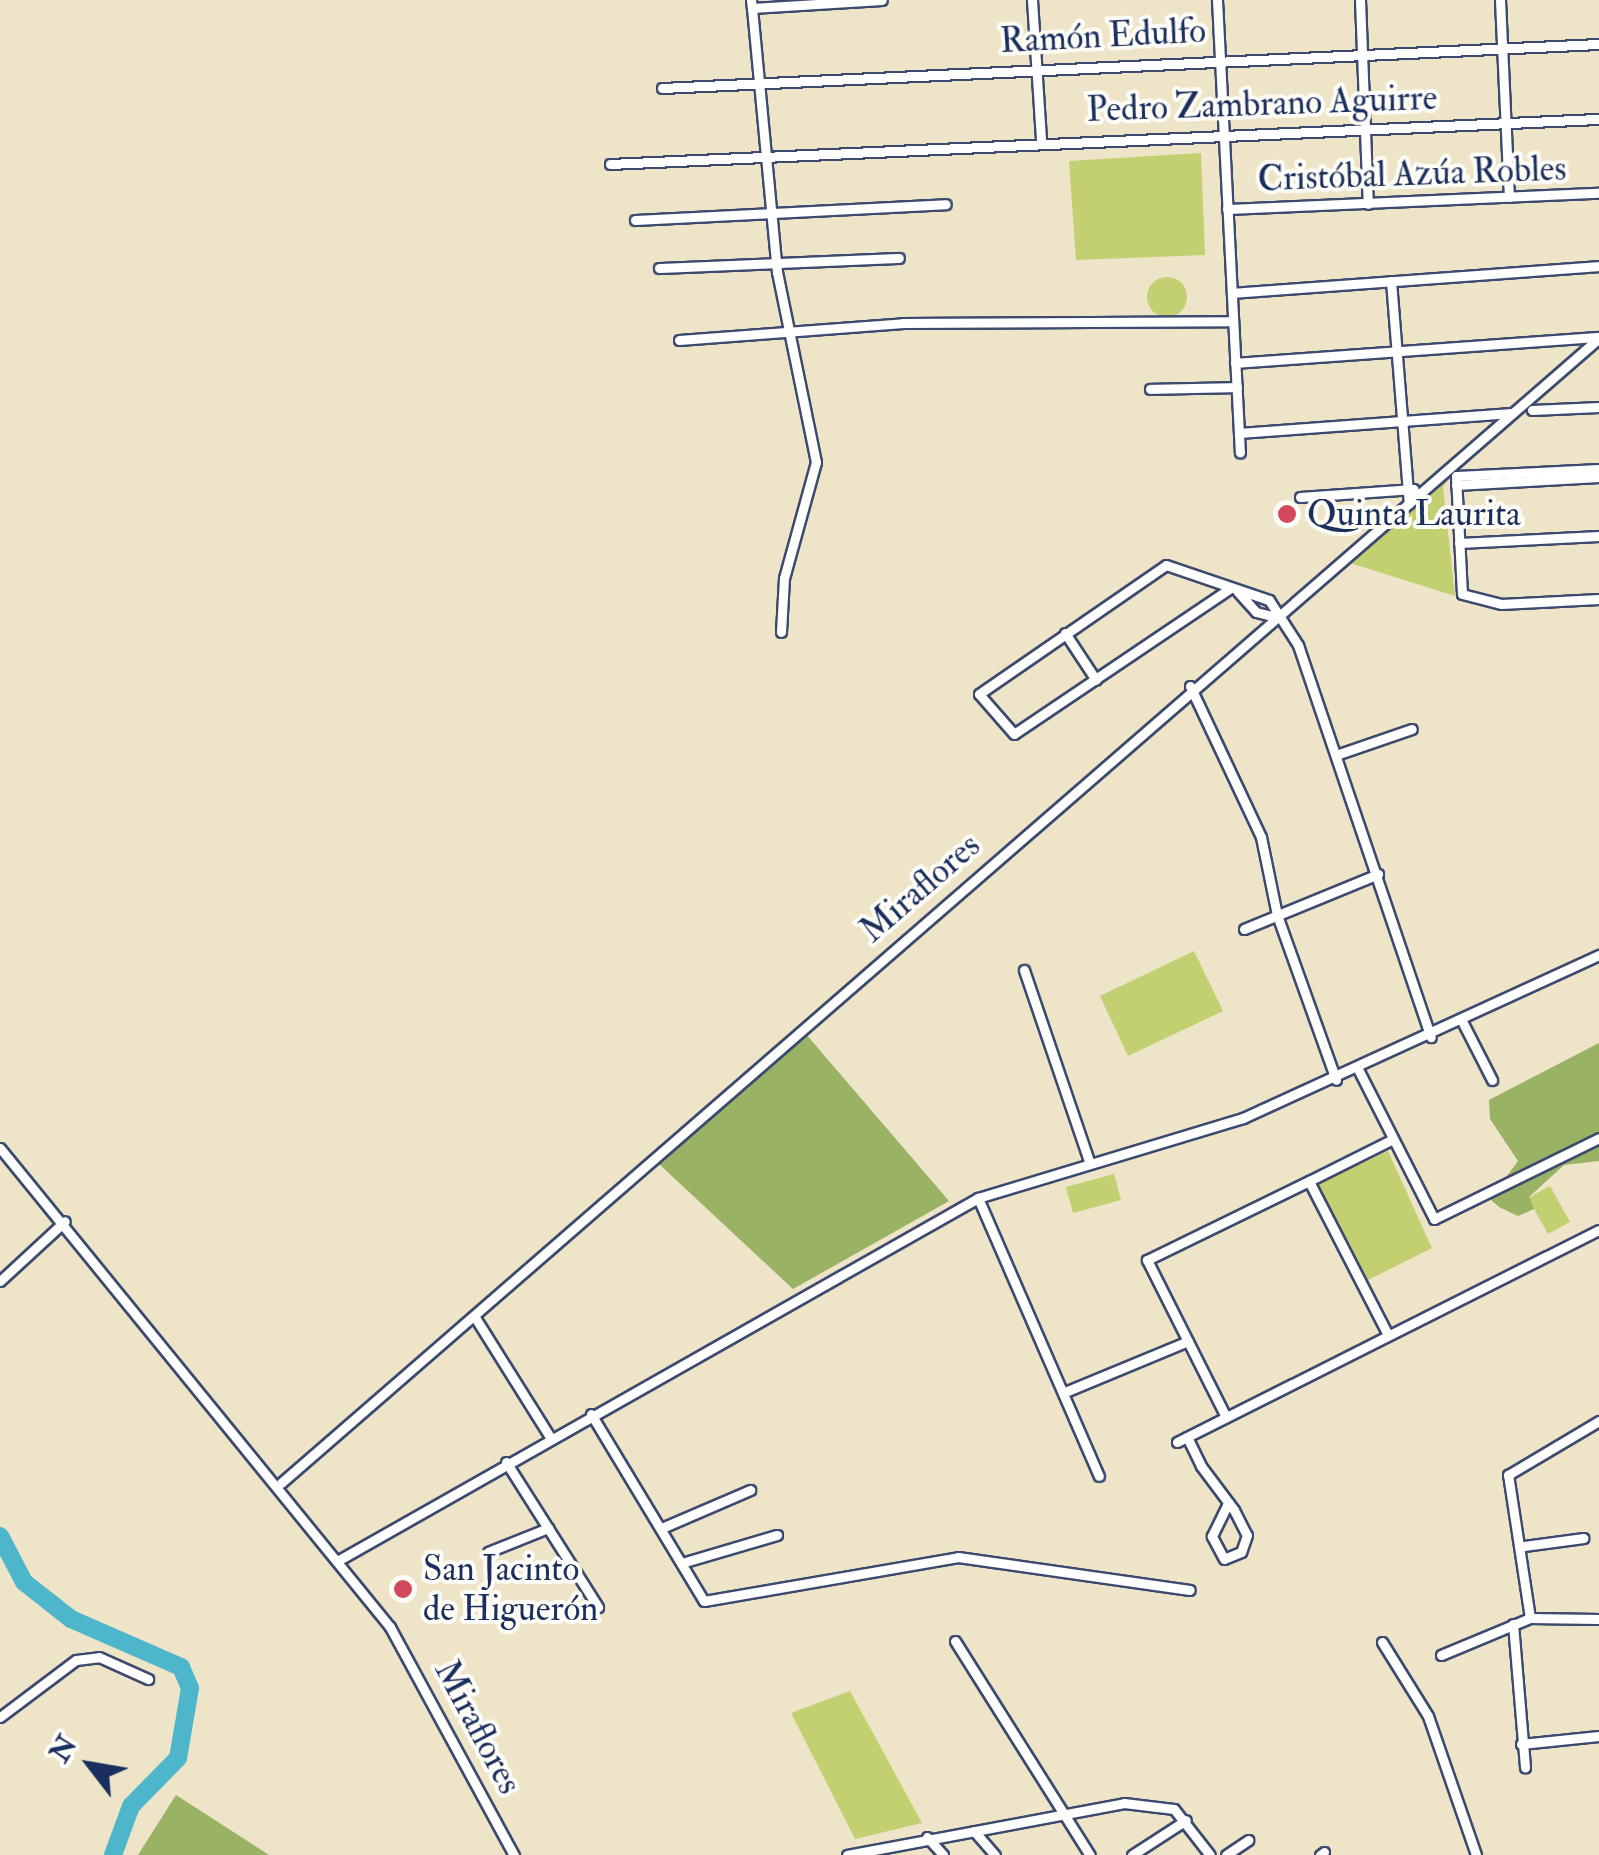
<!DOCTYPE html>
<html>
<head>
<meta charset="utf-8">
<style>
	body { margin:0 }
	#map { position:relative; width:1599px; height:1855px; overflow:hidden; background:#eee4c7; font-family:"IM FELL Double Pica",serif }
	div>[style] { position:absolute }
	.green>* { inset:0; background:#c2d072 }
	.round { border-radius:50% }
	.forest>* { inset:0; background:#99b264 }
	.river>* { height:18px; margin:-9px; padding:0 9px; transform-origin:9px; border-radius:9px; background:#4db6cb }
	.roads { filter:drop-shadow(2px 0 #3b4a6e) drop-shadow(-2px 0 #3b4a6e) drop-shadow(0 2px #3b4a6e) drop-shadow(0 -2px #3b4a6e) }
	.minor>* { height:9px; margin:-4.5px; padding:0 4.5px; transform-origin:4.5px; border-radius:4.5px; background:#fff }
	.dots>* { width:28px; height:28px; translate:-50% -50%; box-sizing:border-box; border:5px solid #fdfcf7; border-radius:50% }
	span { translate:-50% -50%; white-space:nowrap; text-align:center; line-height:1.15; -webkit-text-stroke:8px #fdfcf7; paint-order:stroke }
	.street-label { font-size:35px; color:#1b2f5e }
	.poi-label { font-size:35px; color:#1b2f5e }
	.left { translate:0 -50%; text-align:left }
	.north { position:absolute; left:40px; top:1715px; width:100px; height:100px; -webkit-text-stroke:8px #fdfcf7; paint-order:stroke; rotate:301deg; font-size:28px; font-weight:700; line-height:40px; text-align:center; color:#1b2f5e }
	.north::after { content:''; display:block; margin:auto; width:35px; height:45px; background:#1b2f5e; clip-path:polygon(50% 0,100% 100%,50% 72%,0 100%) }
</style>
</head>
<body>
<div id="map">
	<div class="green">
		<i style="clip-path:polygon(1201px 153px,1205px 255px,1076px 260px,1069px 161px)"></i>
		<i class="round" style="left:1147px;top:277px;width:40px;height:40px"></i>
		<i style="clip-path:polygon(1451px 476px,1443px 487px,1455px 596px,1350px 563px)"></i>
		<i style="clip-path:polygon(1194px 951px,1223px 1011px,1128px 1056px,1100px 996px)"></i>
		<i style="clip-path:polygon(1388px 1151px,1432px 1248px,1362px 1283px,1317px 1185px)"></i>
		<i style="clip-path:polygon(1114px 1174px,1121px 1200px,1073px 1213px,1066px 1187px)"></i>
		<i style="clip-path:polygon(1550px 1186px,1570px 1222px,1548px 1234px,1528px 1198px)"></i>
		<i style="clip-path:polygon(850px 1691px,922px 1823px,855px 1839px,791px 1713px)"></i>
	</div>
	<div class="forest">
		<i style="clip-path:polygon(805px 1033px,949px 1201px,793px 1289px,659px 1164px)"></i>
		<i style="clip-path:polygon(1599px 1043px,1599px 1161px,1564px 1165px,1529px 1197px,1534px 1209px,1518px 1216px,1499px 1207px,1490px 1199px,1518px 1161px,1490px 1119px,1489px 1100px)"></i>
		<i style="clip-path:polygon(176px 1795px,269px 1855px,138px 1855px)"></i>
	</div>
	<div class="river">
		<i style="left:0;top:1536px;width:52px;rotate:62.4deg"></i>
		<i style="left:24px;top:1582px;width:60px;rotate:38.2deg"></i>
		<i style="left:71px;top:1619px;width:120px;rotate:23.6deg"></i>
		<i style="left:181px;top:1667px;width:23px;rotate:67deg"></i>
		<i style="left:190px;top:1688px;width:71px;rotate:99.7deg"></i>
		<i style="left:178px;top:1758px;width:67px;rotate:134.4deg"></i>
		<i style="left:131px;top:1806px;width:52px;rotate:110.2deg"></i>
	</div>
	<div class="roads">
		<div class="minor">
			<i style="left:751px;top:0;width:8px;rotate:83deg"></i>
			<i style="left:752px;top:8px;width:130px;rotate:-3.5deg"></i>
			<i style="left:1032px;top:0;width:140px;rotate:86.3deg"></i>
			<i style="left:1217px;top:0;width:453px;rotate:87.1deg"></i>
			<i style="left:1360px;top:0;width:204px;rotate:87.8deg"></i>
			<i style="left:1500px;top:0;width:197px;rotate:87.4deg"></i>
			<i style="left:752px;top:8px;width:265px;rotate:84.6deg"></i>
			<i style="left:777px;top:272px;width:194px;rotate:78.4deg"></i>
			<i style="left:816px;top:462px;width:120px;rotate:105.4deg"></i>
			<i style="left:784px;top:578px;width:54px;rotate:93.2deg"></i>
			<i style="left:662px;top:88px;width:938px;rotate:-2.69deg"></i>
			<i style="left:610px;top:164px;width:990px;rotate:-2.61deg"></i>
			<i style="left:1227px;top:209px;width:372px;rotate:-2.5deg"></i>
			<i style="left:635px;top:220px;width:311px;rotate:-2.9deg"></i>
			<i style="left:659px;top:268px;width:240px;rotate:-2.4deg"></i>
			<i style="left:1391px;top:281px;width:223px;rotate:85.4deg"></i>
			<i style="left:1232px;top:293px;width:368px;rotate:-4.2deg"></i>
			<i style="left:679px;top:340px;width:225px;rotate:-4.3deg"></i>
			<i style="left:903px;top:323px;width:330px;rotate:-0.3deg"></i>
			<i style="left:1235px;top:363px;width:365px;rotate:-4.1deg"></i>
			<i style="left:1150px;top:389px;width:87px;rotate:-1.3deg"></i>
			<i style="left:1532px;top:410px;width:67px;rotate:-2.6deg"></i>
			<i style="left:1239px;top:433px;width:273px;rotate:-4.2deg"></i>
			<i style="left:1599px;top:469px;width:143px;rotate:177.2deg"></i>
			<i style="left:1456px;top:476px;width:118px;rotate:87.1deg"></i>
			<i style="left:1462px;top:594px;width:40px;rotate:14.4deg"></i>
			<i style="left:1501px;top:604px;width:98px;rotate:-2.9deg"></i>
			<i style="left:1456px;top:485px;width:143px;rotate:-3.2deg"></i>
			<i style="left:1300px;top:497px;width:114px;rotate:-4deg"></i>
			<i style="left:1459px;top:543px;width:140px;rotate:-2.9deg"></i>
			<i style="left:1229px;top:589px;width:259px;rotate:146deg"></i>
			<i style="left:1014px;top:734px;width:53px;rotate:-131.2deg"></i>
			<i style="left:979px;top:694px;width:227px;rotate:-34.6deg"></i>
			<i style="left:1166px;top:565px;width:109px;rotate:18.8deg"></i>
			<i style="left:1269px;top:600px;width:54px;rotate:57.2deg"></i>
			<i style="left:1298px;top:645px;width:414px;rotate:71.3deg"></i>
			<i style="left:1238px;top:592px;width:27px;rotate:48deg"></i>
			<i style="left:1256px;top:612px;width:21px;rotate:14deg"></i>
			<i style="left:1065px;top:633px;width:56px;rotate:56.6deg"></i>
			<i style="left:1190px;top:686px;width:167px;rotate:64.8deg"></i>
			<i style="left:1261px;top:837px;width:80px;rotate:78.4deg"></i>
			<i style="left:1277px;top:915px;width:175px;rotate:70.3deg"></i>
			<i style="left:1336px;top:755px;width:80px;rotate:-18.9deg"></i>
			<i style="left:1244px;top:929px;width:145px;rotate:-22.3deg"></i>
			<i style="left:1024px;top:970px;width:202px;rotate:71.2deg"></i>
			<i style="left:1463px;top:1023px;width:64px;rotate:63deg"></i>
			<i style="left:1359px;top:1071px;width:166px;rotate:63.1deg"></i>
			<i style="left:1434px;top:1219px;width:184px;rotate:-26.1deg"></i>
			<i style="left:0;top:1148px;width:618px;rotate:50.85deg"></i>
			<i style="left:390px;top:1627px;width:260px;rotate:61.5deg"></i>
			<i style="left:978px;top:1198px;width:303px;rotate:66.5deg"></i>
			<i style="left:0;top:1281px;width:88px;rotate:-42.7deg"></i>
			<i style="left:476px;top:1319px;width:139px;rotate:57.9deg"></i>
			<i style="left:1388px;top:1335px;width:173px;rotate:-117.2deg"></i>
			<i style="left:1309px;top:1181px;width:94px;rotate:-26.6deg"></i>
			<i style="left:1065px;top:1392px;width:133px;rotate:-22.5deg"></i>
			<i style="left:591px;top:1414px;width:218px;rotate:58.9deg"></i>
			<i style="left:704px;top:1601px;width:258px;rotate:-9.8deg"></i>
			<i style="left:958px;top:1557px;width:234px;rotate:8.1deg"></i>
			<i style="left:1226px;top:1417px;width:176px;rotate:-116.7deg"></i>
			<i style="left:1147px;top:1260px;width:180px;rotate:-26deg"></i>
			<i style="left:1187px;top:1437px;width:32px;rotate:64deg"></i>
			<i style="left:1201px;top:1466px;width:55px;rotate:53.1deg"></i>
			<i style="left:1234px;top:1510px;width:28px;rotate:63deg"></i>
			<i style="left:1247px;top:1535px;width:18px;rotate:109deg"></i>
			<i style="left:1241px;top:1552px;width:18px;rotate:158deg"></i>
			<i style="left:1224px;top:1559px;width:26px;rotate:-118deg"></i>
			<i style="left:1212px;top:1536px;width:37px;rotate:-64deg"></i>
			<i style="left:1177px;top:1442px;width:472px;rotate:-26.7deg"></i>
			<i style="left:506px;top:1462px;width:172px;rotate:57.6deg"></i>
			<i style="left:281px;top:1483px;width:1746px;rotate:-40.98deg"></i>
			<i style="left:664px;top:1527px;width:94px;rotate:-23.3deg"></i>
			<i style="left:1524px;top:1546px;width:60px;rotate:-7.7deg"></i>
			<i style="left:488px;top:1552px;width:65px;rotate:-21.8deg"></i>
			<i style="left:339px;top:1560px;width:734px;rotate:-29.53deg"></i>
			<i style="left:978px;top:1198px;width:277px;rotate:-16.8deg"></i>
			<i style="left:1243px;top:1118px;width:392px;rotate:-24.6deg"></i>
			<i style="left:685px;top:1562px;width:96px;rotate:-16.4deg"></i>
			<i style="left:1530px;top:1618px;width:145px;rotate:-98.7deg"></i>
			<i style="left:1508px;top:1475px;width:106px;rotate:-30.7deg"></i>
			<i style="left:1513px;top:1624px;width:144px;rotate:85.2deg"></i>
			<i style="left:955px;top:1641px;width:253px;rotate:57.8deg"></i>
			<i style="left:1382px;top:1642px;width:87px;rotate:58.1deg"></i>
			<i style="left:1428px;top:1716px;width:147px;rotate:70.9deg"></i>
			<i style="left:1441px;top:1655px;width:96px;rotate:-22.6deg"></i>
			<i style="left:1530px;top:1618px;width:69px;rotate:0.8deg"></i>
			<i style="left:0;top:1717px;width:95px;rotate:-36.9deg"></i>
			<i style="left:76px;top:1660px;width:23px;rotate:-7deg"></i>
			<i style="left:99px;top:1657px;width:54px;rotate:24.2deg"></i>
			<i style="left:1521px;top:1744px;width:78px;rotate:-5.9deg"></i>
			<i style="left:974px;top:1831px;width:32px;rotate:49deg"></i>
			<i style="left:927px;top:1837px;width:24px;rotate:48deg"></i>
			<i style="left:847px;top:1855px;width:282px;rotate:-10.6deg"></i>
			<i style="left:1124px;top:1803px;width:50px;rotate:6.8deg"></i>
			<i style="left:1174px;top:1809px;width:58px;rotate:52deg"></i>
			<i style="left:1132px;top:1855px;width:64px;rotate:-32.9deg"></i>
			<i style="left:1226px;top:1855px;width:27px;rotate:-34deg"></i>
			<i style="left:1320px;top:1855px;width:5px;rotate:-37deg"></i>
		</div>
	</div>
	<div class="dots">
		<i style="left:1287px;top:514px;background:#d1495b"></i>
		<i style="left:403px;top:1589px;background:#d1495b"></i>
	</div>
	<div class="street-label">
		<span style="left:1103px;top:36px;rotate:-3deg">Ramón Edulfo</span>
		<span style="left:1262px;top:104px;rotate:-2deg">Pedro Zambrano Aguirre</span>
		<span style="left:1412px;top:174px;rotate:-2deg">Cristóbal Azúa Robles</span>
		<span style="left:920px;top:888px;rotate:-41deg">Miraflores</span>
		<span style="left:478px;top:1727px;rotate:62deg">Miraflores</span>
	</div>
	<div class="poi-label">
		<span class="left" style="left:1307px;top:514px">Quinta Laurita</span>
		<span class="left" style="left:423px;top:1589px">San Jacinto<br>de Higuerón</span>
	</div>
	<div class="north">N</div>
</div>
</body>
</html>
